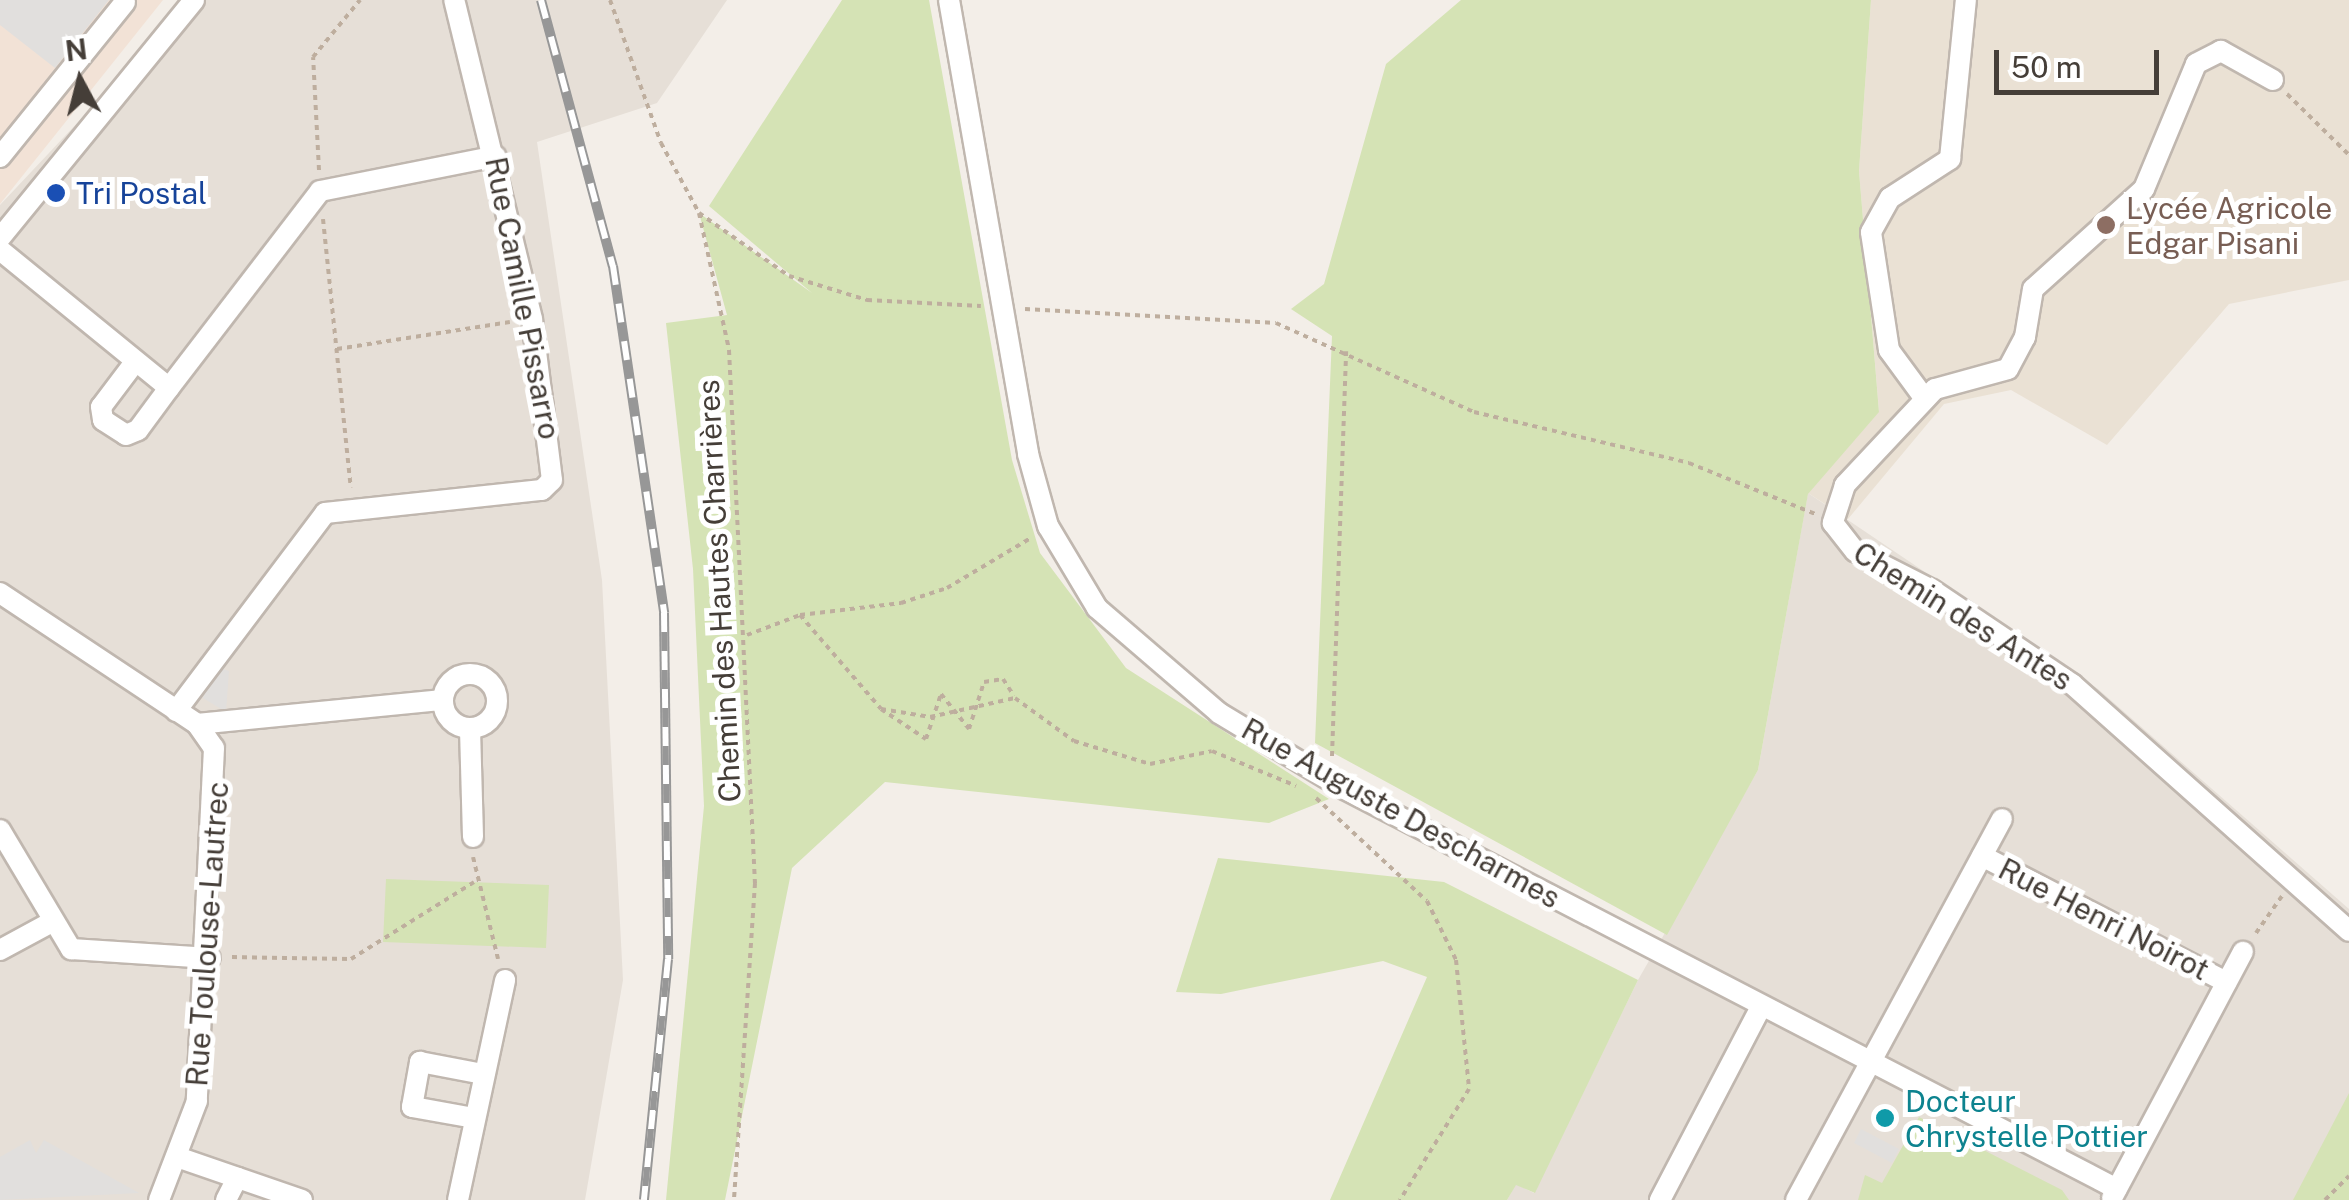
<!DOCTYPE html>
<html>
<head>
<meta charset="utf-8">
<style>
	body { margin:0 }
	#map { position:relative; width:2349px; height:1200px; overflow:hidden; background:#f3eee8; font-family:"Public Sans",sans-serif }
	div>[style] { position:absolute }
	.residential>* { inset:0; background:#e6dfd7 }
	.commercial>* { inset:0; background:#f2e2d6 }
	.education>* { inset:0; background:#eae1d4 }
	.green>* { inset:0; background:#d5e3b5 }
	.parking>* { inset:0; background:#e1dfdd }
	.path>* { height:4px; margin-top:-2px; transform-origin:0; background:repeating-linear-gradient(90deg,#beae9e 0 5px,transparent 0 10px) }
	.roads { filter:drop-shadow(2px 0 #c0b7af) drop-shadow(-2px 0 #c0b7af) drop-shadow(0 2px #c0b7af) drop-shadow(0 -2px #c0b7af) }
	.minor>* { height:20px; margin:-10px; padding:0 10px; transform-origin:10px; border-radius:10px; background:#fff }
	.minor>.ring { margin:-10px; padding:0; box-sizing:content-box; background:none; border:20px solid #fff; border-radius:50% }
	.rail>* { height:10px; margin-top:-5px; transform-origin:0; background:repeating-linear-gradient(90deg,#fff 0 19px,#979797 0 38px); box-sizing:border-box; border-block:2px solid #979797 }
	.dots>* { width:28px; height:28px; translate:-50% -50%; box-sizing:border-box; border:5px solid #fff; border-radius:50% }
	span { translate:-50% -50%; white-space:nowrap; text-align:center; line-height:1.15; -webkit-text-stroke:10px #fff; paint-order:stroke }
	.transit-label { font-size:30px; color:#164399 }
	.left { translate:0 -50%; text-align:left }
	.education-label { font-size:30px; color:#785e54 }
	.street-label { font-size:30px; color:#453e38 }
	.culture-label { font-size:30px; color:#0d838f }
	.north { position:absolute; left:30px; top:30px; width:100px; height:100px; -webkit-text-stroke:8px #fff; paint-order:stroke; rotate:353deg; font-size:28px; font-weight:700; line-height:40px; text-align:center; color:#453e38 }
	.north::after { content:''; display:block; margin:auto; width:35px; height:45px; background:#453e38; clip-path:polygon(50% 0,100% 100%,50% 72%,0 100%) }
	.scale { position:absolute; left:1994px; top:50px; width:165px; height:45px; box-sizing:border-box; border:5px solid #453e38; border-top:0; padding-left:12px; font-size:30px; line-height:35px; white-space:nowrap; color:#453e38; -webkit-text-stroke:8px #fff; paint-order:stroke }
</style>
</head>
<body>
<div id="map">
	<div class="residential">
		<i style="clip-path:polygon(193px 0,727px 0,657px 103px,537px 142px,602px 580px,623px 980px,585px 1200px,0 1200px,0 205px)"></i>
		<i style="clip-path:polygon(1808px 493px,2098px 689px,2349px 909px,2349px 1200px,1507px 1200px,1516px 1184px,1534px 1193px,1638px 980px,1758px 770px)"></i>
	</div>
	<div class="commercial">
		<i style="clip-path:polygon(0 0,163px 0,0 204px)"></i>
	</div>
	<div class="education">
		<i style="clip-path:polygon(1871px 0,2349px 0,2349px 280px,2229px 304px,2107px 445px,2011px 390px,1944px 404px,1848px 519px,1808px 493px,1879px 411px,1859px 171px)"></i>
	</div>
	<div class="green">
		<i style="clip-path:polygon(842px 0,929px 0,1012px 460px,1040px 553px,1126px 668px,1329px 799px,1269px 823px,885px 782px,792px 868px,725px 1200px,666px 1200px,704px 806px,693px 569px,666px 323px,727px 315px,699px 213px,812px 293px,709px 206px)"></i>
		<i style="clip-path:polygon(1461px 0,1871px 0,1859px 171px,1879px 412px,1808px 494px,1758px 770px,1667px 935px,1315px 743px,1332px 336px,1291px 309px,1324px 284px,1386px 64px)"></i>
		<i style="clip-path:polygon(1218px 858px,1444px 882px,1638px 980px,1535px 1193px,1516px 1185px,1507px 1200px,1330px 1200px,1427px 977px,1383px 961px,1221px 994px,1176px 992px)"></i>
		<i style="clip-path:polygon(386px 879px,549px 885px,546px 948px,383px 942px)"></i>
		<i style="clip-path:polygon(2349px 1093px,2349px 1200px,2293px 1200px)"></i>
		<i style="clip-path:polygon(1919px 1117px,2062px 1190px,2069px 1200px,1858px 1200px,1865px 1175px,1882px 1183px)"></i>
	</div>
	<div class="parking">
		<i style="clip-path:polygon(0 0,109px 0,55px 68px,0 25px)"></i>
		<i style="clip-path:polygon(217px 667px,229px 671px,226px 712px,203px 698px)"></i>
		<i style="clip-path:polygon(1861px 1129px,1899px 1149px,1892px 1163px,1854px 1143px)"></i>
		<i style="clip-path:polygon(30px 1140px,36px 1153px,44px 1140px,139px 1193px,0 1200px,0 1157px)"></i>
	</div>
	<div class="path">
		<i style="left:610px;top:0;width:152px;rotate:70.4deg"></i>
		<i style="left:661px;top:143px;width:80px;rotate:61.5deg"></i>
		<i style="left:699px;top:213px;width:140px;rotate:77.6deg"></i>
		<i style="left:729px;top:350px;width:534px;rotate:87.21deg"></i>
		<i style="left:755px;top:883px;width:318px;rotate:93.8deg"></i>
		<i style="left:2287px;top:94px;width:87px;rotate:44.5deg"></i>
		<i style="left:319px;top:170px;width:113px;rotate:-93deg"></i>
		<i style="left:313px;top:57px;width:74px;rotate:-50.5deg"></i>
		<i style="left:699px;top:213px;width:110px;rotate:35deg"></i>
		<i style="left:789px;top:276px;width:82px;rotate:17.1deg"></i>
		<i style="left:867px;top:300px;width:114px;rotate:3deg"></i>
		<i style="left:323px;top:219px;width:270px;rotate:84.1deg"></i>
		<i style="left:1025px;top:309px;width:251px;rotate:3.2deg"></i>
		<i style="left:1276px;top:323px;width:217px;rotate:24.2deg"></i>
		<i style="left:1474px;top:412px;width:221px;rotate:13.3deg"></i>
		<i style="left:1689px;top:463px;width:136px;rotate:22deg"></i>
		<i style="left:337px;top:349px;width:175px;rotate:-8.9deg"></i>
		<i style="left:800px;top:615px;width:124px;rotate:49.2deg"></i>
		<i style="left:881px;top:709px;width:50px;rotate:9.3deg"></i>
		<i style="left:930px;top:717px;width:87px;rotate:-12.6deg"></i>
		<i style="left:1015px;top:698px;width:73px;rotate:36.1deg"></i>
		<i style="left:1074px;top:741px;width:79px;rotate:16.8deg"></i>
		<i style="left:1150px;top:764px;width:63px;rotate:-11.8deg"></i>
		<i style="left:1212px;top:751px;width:91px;rotate:22.6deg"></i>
		<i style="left:747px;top:635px;width:57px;rotate:-20.7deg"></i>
		<i style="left:800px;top:615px;width:102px;rotate:-6.8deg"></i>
		<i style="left:901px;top:603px;width:48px;rotate:-18.1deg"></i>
		<i style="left:947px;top:588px;width:98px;rotate:-30.8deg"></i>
		<i style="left:881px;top:709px;width:54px;rotate:33.7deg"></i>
		<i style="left:926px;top:739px;width:47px;rotate:-71.6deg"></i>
		<i style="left:941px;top:694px;width:45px;rotate:51.3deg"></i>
		<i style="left:969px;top:729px;width:49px;rotate:-72.3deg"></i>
		<i style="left:984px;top:682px;width:19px;rotate:-9deg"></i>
		<i style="left:1003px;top:679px;width:20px;rotate:57deg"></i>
		<i style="left:1332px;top:756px;width:405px;rotate:-88deg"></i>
		<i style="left:1316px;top:798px;width:151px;rotate:42.9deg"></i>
		<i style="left:1427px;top:901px;width:66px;rotate:63.8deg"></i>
		<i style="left:1456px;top:960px;width:130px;rotate:84.2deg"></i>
		<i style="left:1469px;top:1089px;width:131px;rotate:121.9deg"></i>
		<i style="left:473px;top:857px;width:105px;rotate:76.2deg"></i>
		<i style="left:2256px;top:933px;width:45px;rotate:-54.9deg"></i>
		<i style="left:232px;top:957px;width:119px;rotate:1deg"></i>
		<i style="left:351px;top:959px;width:145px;rotate:-32deg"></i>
		<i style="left:2325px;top:1200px;width:34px;rotate:-45deg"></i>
	</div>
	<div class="roads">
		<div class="minor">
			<i style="left:949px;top:0;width:461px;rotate:80.1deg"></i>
			<i style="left:1028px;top:454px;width:75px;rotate:74.5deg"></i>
			<i style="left:1048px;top:526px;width:96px;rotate:59.1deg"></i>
			<i style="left:1097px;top:608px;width:161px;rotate:40.7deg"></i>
			<i style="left:1219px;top:713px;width:147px;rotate:31.1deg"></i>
			<i style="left:1345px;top:789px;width:869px;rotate:27.39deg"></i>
			<i style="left:2273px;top:80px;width:60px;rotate:-150.9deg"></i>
			<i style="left:2221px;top:51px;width:28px;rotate:153deg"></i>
			<i style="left:2196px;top:64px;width:135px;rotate:112.6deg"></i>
			<i style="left:2144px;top:189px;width:149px;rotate:138deg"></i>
			<i style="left:2033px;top:289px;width:49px;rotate:99.5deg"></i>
			<i style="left:2025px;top:337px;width:36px;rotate:118deg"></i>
			<i style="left:2008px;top:369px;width:76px;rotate:164.7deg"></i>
			<i style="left:1935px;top:389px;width:132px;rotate:133.2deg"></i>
			<i style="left:1845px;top:485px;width:40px;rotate:108deg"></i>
			<i style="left:1833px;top:523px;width:36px;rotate:52deg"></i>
			<i style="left:1855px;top:551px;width:86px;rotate:26.9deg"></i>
			<i style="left:1932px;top:590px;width:169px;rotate:33.9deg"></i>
			<i style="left:2072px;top:684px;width:371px;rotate:41.7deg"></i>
			<i style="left:0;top:157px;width:199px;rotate:-51.1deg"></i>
			<i style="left:0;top:238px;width:307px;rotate:-50.8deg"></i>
			<i style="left:0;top:250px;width:218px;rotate:39.2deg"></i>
			<i style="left:169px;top:388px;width:248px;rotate:-52.5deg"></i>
			<i style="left:320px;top:191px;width:179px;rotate:-11.2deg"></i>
			<i style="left:135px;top:362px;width:56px;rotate:127.1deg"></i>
			<i style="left:101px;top:407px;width:13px;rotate:81deg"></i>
			<i style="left:103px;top:420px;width:27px;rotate:33deg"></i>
			<i style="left:126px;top:435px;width:13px;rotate:-23deg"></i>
			<i style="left:138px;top:430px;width:52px;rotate:-53.6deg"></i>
			<i style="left:1925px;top:399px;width:61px;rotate:-126.3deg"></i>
			<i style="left:1889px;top:350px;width:119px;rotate:-98.7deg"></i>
			<i style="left:1871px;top:232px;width:39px;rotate:-61deg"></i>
			<i style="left:1890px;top:198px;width:72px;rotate:-33deg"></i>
			<i style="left:1950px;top:159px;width:160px;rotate:-84.3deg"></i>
			<i style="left:0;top:593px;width:237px;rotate:33.6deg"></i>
			<i style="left:197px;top:724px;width:29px;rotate:55deg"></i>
			<i style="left:214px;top:748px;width:353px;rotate:92.8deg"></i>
			<i style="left:197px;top:1101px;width:106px;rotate:111deg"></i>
			<i class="ring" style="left:443px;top:674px;width:34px;height:34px"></i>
			<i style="left:176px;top:711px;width:248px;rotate:-53deg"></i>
			<i style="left:325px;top:513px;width:218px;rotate:-6.1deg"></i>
			<i style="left:542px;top:490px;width:14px;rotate:-45deg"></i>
			<i style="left:552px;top:480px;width:162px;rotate:-97.1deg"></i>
			<i style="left:532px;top:319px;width:328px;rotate:-103.7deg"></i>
			<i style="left:197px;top:724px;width:247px;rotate:-5.6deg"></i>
			<i style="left:470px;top:729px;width:108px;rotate:88.4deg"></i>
			<i style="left:0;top:830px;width:139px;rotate:59.2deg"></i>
			<i style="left:71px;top:949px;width:139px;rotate:3.7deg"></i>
			<i style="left:1982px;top:856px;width:275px;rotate:27.3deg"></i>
			<i style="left:0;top:950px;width:57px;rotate:-28.4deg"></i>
			<i style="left:474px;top:1118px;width:63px;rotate:-169.9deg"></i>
			<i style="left:412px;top:1107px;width:46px;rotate:-79.9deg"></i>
			<i style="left:420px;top:1062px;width:64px;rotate:10.8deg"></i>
			<i style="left:180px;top:1158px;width:129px;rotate:19deg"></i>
			<i style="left:2112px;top:1198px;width:279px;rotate:-62deg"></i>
			<i style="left:226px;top:1200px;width:25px;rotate:-63deg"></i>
			<i style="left:458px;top:1200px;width:225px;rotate:-77.9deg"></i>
			<i style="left:1660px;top:1200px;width:216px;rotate:-62.4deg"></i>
			<i style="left:1796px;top:1200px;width:433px;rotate:-61.6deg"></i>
		</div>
	</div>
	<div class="rail">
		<i style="left:541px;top:0;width:276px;rotate:74.9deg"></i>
		<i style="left:613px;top:266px;width:351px;rotate:81.6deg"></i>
		<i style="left:664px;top:613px;width:346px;rotate:89.3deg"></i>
		<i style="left:668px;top:959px;width:242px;rotate:95.7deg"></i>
	</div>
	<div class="dots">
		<i style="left:56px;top:193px;background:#1a4fb4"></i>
		<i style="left:2106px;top:225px;background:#8d6e63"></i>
		<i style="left:1885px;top:1118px;background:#0f9aa8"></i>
	</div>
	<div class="transit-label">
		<span class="left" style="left:76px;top:193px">Tri Postal</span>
	</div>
	<div class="education-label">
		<span class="left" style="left:2126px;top:225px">Lycée Agricole<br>Edgar Pisani</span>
	</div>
	<div class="street-label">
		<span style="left:523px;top:298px;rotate:79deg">Rue Camille Pissarro</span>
		<span style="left:719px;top:591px;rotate:-93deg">Chemin des Hautes Charrières</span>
		<span style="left:1963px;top:616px;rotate:32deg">Chemin des Antes</span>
		<span style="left:1401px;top:813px;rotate:29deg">Rue Auguste Descharmes</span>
		<span style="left:2104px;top:919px;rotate:27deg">Rue Henri Noirot</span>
		<span style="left:207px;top:934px;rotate:-86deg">Rue Toulouse-Lautrec</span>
	</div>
	<div class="culture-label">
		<span class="left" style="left:1905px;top:1118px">Docteur<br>Chrystelle Pottier</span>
	</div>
	<div class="north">N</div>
	<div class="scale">50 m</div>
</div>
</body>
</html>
